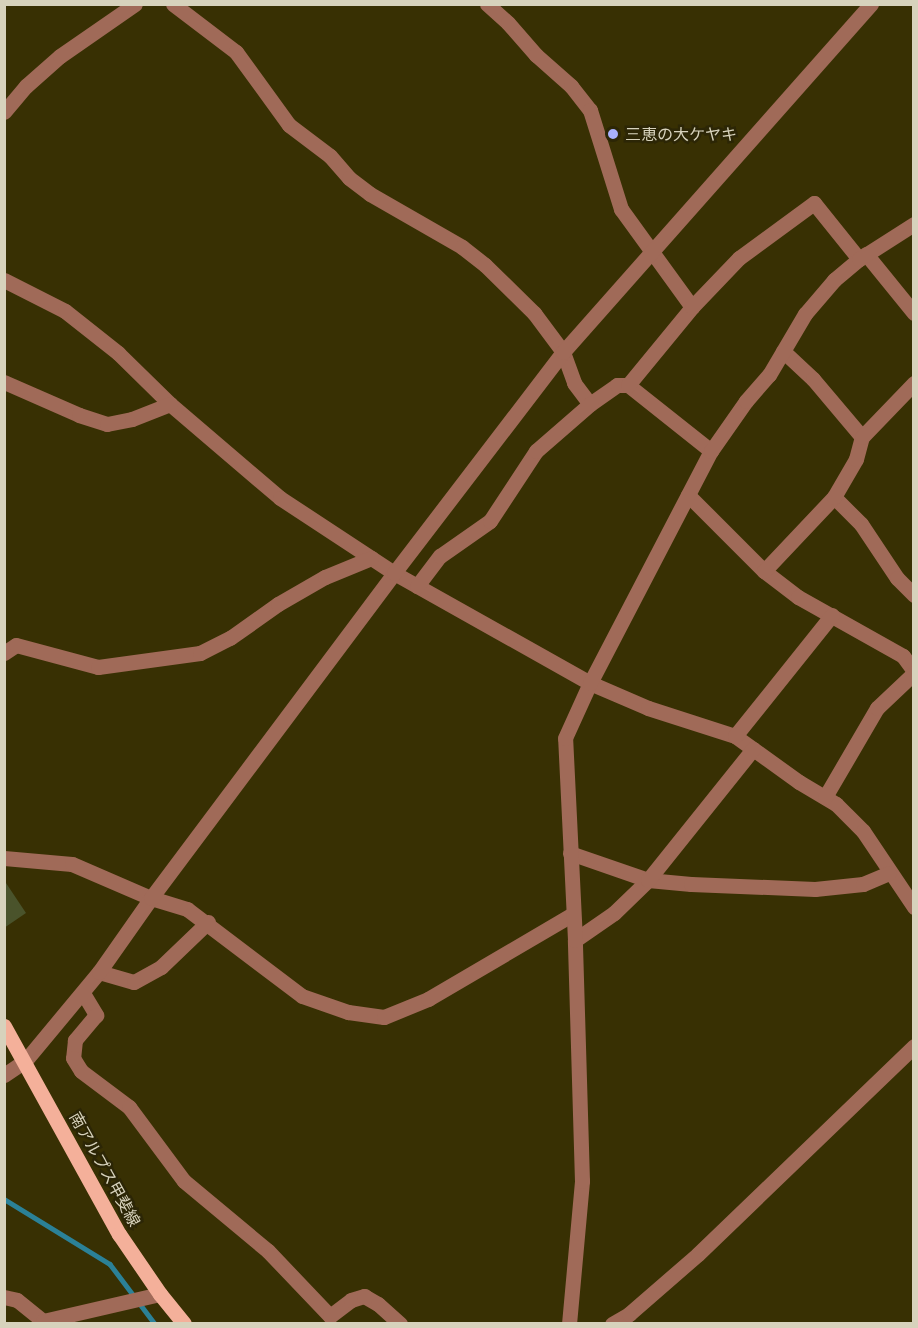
<!DOCTYPE html>
<html>
<head>
<meta charset="utf-8">
<style>
	body { margin:0 }
	#map { position:relative; width:918px; height:1328px; overflow:hidden; background:#383003; font-family:"Noto Sans","Noto Sans JP",sans-serif }
	div>[style] { position:absolute }
	.stream>* { height:4.5px; margin:-2.25px; padding:0 2.25px; transform-origin:2.25px; border-radius:2.25px; background:#2b8197 }
	.building>* { inset:0; background:#4a532b }
	.minor>* { height:15px; margin:-7.5px; padding:0 7.5px; transform-origin:7.5px; border-radius:7.5px; background:#a06a58 }
	.major>* { height:15px; margin:-7.5px; padding:0 7.5px; transform-origin:7.5px; border-radius:7.5px; background:#f4b09a }
	.dots>* { width:16px; height:16px; translate:-50% -50%; box-sizing:border-box; border:3px solid #2c2606; border-radius:50% }
	span { translate:-50% -50%; white-space:nowrap; text-align:center; line-height:1.15; -webkit-text-stroke:5px #2c2606; paint-order:stroke }
	.poi-label { font-size:16px; color:#d7d2bc }
	.left { translate:0 -50%; text-align:left }
	.street-label { font-size:16px; color:#d7d2bc }
	.frame { position:absolute; inset:0; border:6px solid #d7d2bc; pointer-events:none }
</style>
</head>
<body>
<div id="map">
	<div class="stream">
		<i style="left:4px;top:1199px;width:124px;rotate:31.5deg"></i>
		<i style="left:110px;top:1264px;width:75px;rotate:53.1deg"></i>
	</div>
	<div class="building">
		<i style="clip-path:polygon(4px 880px,26px 913px,4px 928px)"></i>
	</div>
	<div class="minor">
		<i style="left:173px;top:4px;width:79px;rotate:37.3deg"></i>
		<i style="left:236px;top:52px;width:90px;rotate:54deg"></i>
		<i style="left:289px;top:125px;width:51px;rotate:37.1deg"></i>
		<i style="left:330px;top:156px;width:29px;rotate:49deg"></i>
		<i style="left:349px;top:178px;width:26px;rotate:37deg"></i>
		<i style="left:370px;top:194px;width:106px;rotate:29.9deg"></i>
		<i style="left:462px;top:247px;width:29px;rotate:38deg"></i>
		<i style="left:485px;top:265px;width:69px;rotate:44.4deg"></i>
		<i style="left:534px;top:313px;width:49px;rotate:53.4deg"></i>
		<i style="left:563px;top:352px;width:33px;rotate:70deg"></i>
		<i style="left:574px;top:383px;width:26px;rotate:53deg"></i>
		<i style="left:590px;top:404px;width:33px;rotate:-35deg"></i>
		<i style="left:617px;top:385px;width:11px"></i>
		<i style="left:628px;top:385px;width:106px;rotate:38.5deg"></i>
		<i style="left:487px;top:4px;width:28px;rotate:42deg"></i>
		<i style="left:508px;top:23px;width:43px;rotate:48.8deg"></i>
		<i style="left:536px;top:55px;width:47px;rotate:41.5deg"></i>
		<i style="left:571px;top:86px;width:31px;rotate:52deg"></i>
		<i style="left:590px;top:110px;width:104px;rotate:72.6deg"></i>
		<i style="left:621px;top:209px;width:121px;rotate:54.1deg"></i>
		<i style="left:4px;top:112px;width:34px;rotate:-50deg"></i>
		<i style="left:26px;top:86px;width:45px;rotate:-41.4deg"></i>
		<i style="left:60px;top:56px;width:91px;rotate:-34.7deg"></i>
		<i style="left:866px;top:254px;width:76px;rotate:50.9deg"></i>
		<i style="left:4px;top:280px;width:68px;rotate:26.9deg"></i>
		<i style="left:65px;top:311px;width:68px;rotate:38.4deg"></i>
		<i style="left:118px;top:353px;width:73px;rotate:44.4deg"></i>
		<i style="left:170px;top:404px;width:145px;rotate:40.5deg"></i>
		<i style="left:280px;top:498px;width:136px;rotate:33.3deg"></i>
		<i style="left:394px;top:573px;width:225px;rotate:29.3deg"></i>
		<i style="left:590px;top:683px;width:63px;rotate:23.3deg"></i>
		<i style="left:648px;top:708px;width:91px;rotate:17.8deg"></i>
		<i style="left:735px;top:736px;width:79px;rotate:35.7deg"></i>
		<i style="left:799px;top:782px;width:43px;rotate:30.7deg"></i>
		<i style="left:836px;top:804px;width:38px;rotate:45deg"></i>
		<i style="left:863px;top:831px;width:92px;rotate:56.1deg"></i>
		<i style="left:783px;top:351px;width:41px;rotate:43deg"></i>
		<i style="left:813px;top:379px;width:76px;rotate:49.8deg"></i>
		<i style="left:4px;top:382px;width:82px;rotate:23.7deg"></i>
		<i style="left:79px;top:415px;width:29px;rotate:18deg"></i>
		<i style="left:107px;top:424px;width:25px;rotate:-11deg"></i>
		<i style="left:132px;top:419px;width:41px;rotate:-21.5deg"></i>
		<i style="left:628px;top:385px;width:101px;rotate:-50.6deg"></i>
		<i style="left:692px;top:307px;width:68px;rotate:-46.2deg"></i>
		<i style="left:739px;top:258px;width:93px;rotate:-36.3deg"></i>
		<i style="left:814px;top:203px;width:72px;rotate:51.2deg"></i>
		<i style="left:688px;top:495px;width:107px;rotate:45deg"></i>
		<i style="left:764px;top:571px;width:43px;rotate:37.4deg"></i>
		<i style="left:798px;top:597px;width:120px;rotate:29.3deg"></i>
		<i style="left:903px;top:656px;width:19px;rotate:54deg"></i>
		<i style="left:834px;top:497px;width:38px;rotate:45deg"></i>
		<i style="left:861px;top:524px;width:65px;rotate:56.3deg"></i>
		<i style="left:897px;top:578px;width:24px;rotate:45deg"></i>
		<i style="left:764px;top:571px;width:102px;rotate:-46.6deg"></i>
		<i style="left:834px;top:497px;width:44px;rotate:-59.9deg"></i>
		<i style="left:856px;top:459px;width:23px;rotate:-75deg"></i>
		<i style="left:862px;top:437px;width:75px;rotate:-46.1deg"></i>
		<i style="left:417px;top:586px;width:38px;rotate:-53deg"></i>
		<i style="left:440px;top:556px;width:61px;rotate:-35deg"></i>
		<i style="left:490px;top:521px;width:84px;rotate:-56.7deg"></i>
		<i style="left:536px;top:451px;width:72px;rotate:-41deg"></i>
		<i style="left:4px;top:653px;width:14px;rotate:-34deg"></i>
		<i style="left:16px;top:645px;width:85px;rotate:15deg"></i>
		<i style="left:98px;top:667px;width:103px;rotate:-7.8deg"></i>
		<i style="left:200px;top:653px;width:34px;rotate:-27deg"></i>
		<i style="left:230px;top:638px;width:59px;rotate:-35.3deg"></i>
		<i style="left:278px;top:604px;width:54px;rotate:-29.9deg"></i>
		<i style="left:325px;top:577px;width:50px;rotate:-22.4deg"></i>
		<i style="left:735px;top:736px;width:155px;rotate:-51.3deg"></i>
		<i style="left:825px;top:797px;width:103px;rotate:-59.7deg"></i>
		<i style="left:877px;top:708px;width:51px;rotate:-43.4deg"></i>
		<i style="left:570px;top:853px;width:83px;rotate:19.1deg"></i>
		<i style="left:648px;top:880px;width:43px;rotate:5.3deg"></i>
		<i style="left:691px;top:884px;width:124px;rotate:2.3deg"></i>
		<i style="left:815px;top:889px;width:48px;rotate:-5.9deg"></i>
		<i style="left:863px;top:884px;width:28px;rotate:-23deg"></i>
		<i style="left:4px;top:858px;width:68px;rotate:5deg"></i>
		<i style="left:72px;top:864px;width:86px;rotate:23.3deg"></i>
		<i style="left:151px;top:898px;width:38px;rotate:17deg"></i>
		<i style="left:187px;top:909px;width:144px;rotate:37.1deg"></i>
		<i style="left:302px;top:996px;width:49px;rotate:19.2deg"></i>
		<i style="left:348px;top:1012px;width:36px;rotate:8deg"></i>
		<i style="left:384px;top:1017px;width:48px;rotate:-22.2deg"></i>
		<i style="left:428px;top:999px;width:168px;rotate:-30.4deg"></i>
		<i style="left:575px;top:940px;width:47px;rotate:-34.7deg"></i>
		<i style="left:614px;top:913px;width:47px;rotate:-44.1deg"></i>
		<i style="left:648px;top:880px;width:168px;rotate:-51.3deg"></i>
		<i style="left:99px;top:972px;width:36px;rotate:16deg"></i>
		<i style="left:134px;top:982px;width:31px;rotate:-29deg"></i>
		<i style="left:161px;top:967px;width:65px;rotate:-43.8deg"></i>
		<i style="left:83px;top:993px;width:26px;rotate:59deg"></i>
		<i style="left:96px;top:1015px;width:33px;rotate:130deg"></i>
		<i style="left:75px;top:1040px;width:18px;rotate:96deg"></i>
		<i style="left:73px;top:1058px;width:15px;rotate:58deg"></i>
		<i style="left:81px;top:1071px;width:60px;rotate:36.9deg"></i>
		<i style="left:129px;top:1107px;width:92px;rotate:53.4deg"></i>
		<i style="left:184px;top:1181px;width:109px;rotate:39.8deg"></i>
		<i style="left:268px;top:1251px;width:90px;rotate:46.4deg"></i>
		<i style="left:330px;top:1316px;width:26px;rotate:-37deg"></i>
		<i style="left:351px;top:1300px;width:14px;rotate:-17deg"></i>
		<i style="left:364px;top:1296px;width:16px;rotate:30deg"></i>
		<i style="left:378px;top:1304px;width:30px;rotate:42deg"></i>
		<i style="left:4px;top:1075px;width:25px;rotate:-34deg"></i>
		<i style="left:25px;top:1061px;width:116px;rotate:-50.3deg"></i>
		<i style="left:99px;top:972px;width:90px;rotate:-54.9deg"></i>
		<i style="left:151px;top:898px;width:406px;rotate:-53.2deg"></i>
		<i style="left:394px;top:573px;width:278px;rotate:-52.6deg"></i>
		<i style="left:563px;top:352px;width:465px;rotate:-48.5deg"></i>
		<i style="left:4px;top:1297px;width:13px;rotate:13deg"></i>
		<i style="left:17px;top:1300px;width:33px;rotate:39deg"></i>
		<i style="left:43px;top:1321px;width:120px;rotate:-13deg"></i>
		<i style="left:569px;top:1324px;width:144px;rotate:-84.8deg"></i>
		<i style="left:582px;top:1181px;width:241px;rotate:-91.7deg"></i>
		<i style="left:575px;top:940px;width:202px;rotate:-92.8deg"></i>
		<i style="left:565px;top:738px;width:60px;rotate:-65.6deg"></i>
		<i style="left:590px;top:683px;width:262px;rotate:-62.5deg"></i>
		<i style="left:711px;top:451px;width:61px;rotate:-55deg"></i>
		<i style="left:746px;top:401px;width:35px;rotate:-49deg"></i>
		<i style="left:769px;top:375px;width:71px;rotate:-59.5deg"></i>
		<i style="left:805px;top:314px;width:45px;rotate:-49.5deg"></i>
		<i style="left:834px;top:280px;width:33px;rotate:-40deg"></i>
		<i style="left:859px;top:259px;width:65px;rotate:-32.5deg"></i>
		<i style="left:612px;top:1324px;width:20px;rotate:-30deg"></i>
		<i style="left:629px;top:1314px;width:91px;rotate:-41deg"></i>
		<i style="left:698px;top:1254px;width:300px;rotate:-43.9deg"></i>
	</div>
	<div class="major">
		<i style="left:4px;top:1026px;width:238px;rotate:61.1deg"></i>
		<i style="left:119px;top:1234px;width:73px;rotate:55.7deg"></i>
		<i style="left:160px;top:1294px;width:38px;rotate:51deg"></i>
	</div>
	<div class="dots">
		<i style="left:613px;top:134px;background:#a8b0fc"></i>
	</div>
	<div class="poi-label">
		<span class="left" style="left:625px;top:134px">三恵の大ケヤキ</span>
	</div>
	<div class="street-label">
		<span style="left:105px;top:1169px;rotate:61deg">南アルプス甲斐線</span>
	</div>
	<div class="frame"></div>
</div>
</body>
</html>
